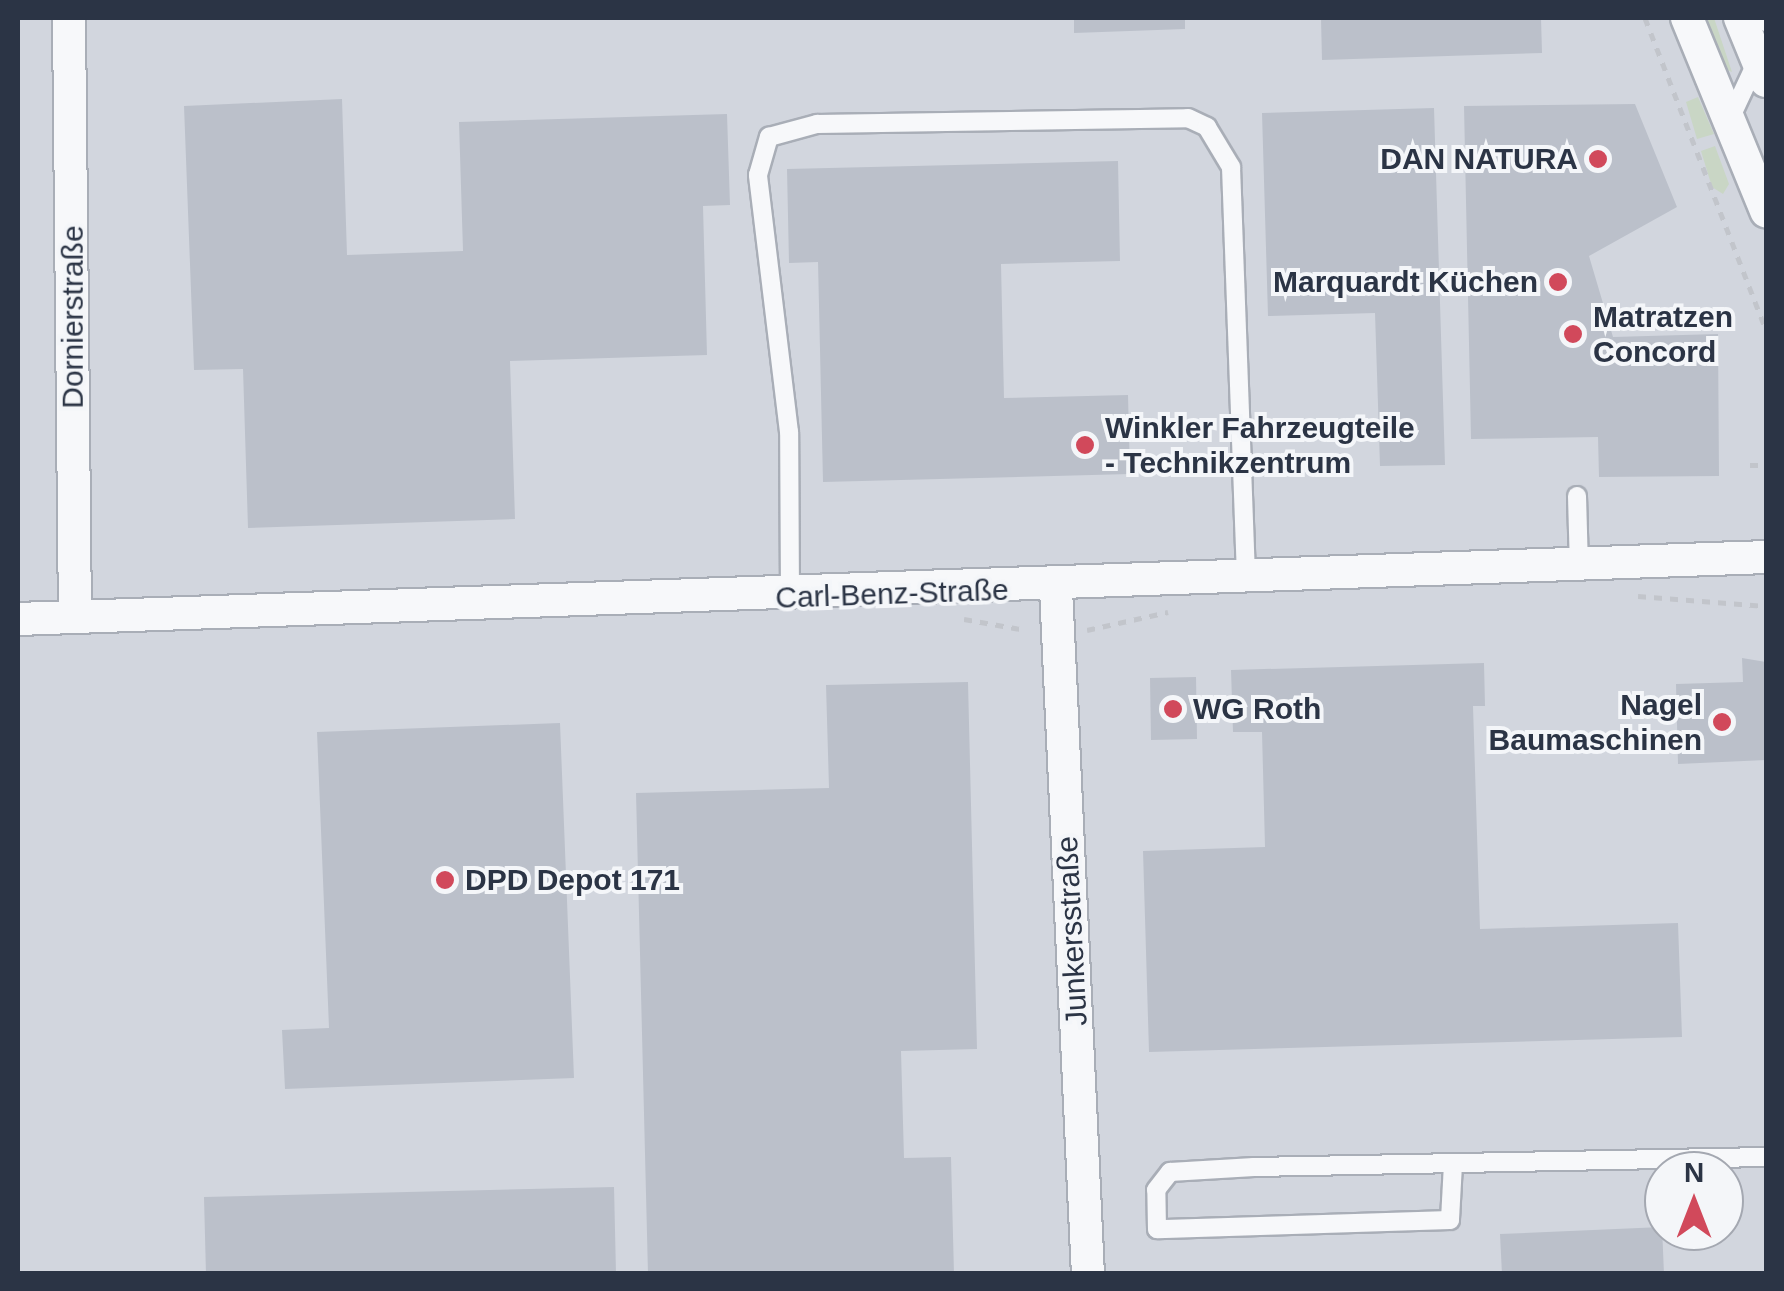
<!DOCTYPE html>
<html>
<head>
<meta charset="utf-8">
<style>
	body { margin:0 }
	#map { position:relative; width:1784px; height:1291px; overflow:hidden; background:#e4e7ec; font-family:Arial,sans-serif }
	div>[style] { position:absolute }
	.built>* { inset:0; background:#d2d6de }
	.green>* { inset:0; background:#c9d6c5 }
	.building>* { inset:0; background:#bbc0ca }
	.path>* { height:5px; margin-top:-2.5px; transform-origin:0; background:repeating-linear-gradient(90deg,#c2c5cb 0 8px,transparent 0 16px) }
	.roads { filter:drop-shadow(2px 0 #a9aeb7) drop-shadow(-2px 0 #a9aeb7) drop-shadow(0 2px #a9aeb7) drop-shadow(0 -2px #a9aeb7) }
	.service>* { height:18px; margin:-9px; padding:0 9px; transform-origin:9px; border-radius:9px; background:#f7f8fa }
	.minor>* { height:32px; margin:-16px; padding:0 16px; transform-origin:16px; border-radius:16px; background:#f7f8fa }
	.dots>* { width:28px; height:28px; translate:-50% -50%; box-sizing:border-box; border:5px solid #f4f6f9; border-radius:50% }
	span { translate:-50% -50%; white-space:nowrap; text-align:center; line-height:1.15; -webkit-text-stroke:8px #f4f6f9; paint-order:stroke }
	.poi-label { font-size:30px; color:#2b3445; font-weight:700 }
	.right { translate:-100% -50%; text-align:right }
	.left { translate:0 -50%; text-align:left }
	.street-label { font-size:30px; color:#2b3445 }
	.frame { position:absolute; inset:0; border:20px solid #2b3445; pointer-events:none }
	.north { position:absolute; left:1644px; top:1151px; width:100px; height:100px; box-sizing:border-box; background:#f4f6f9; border:2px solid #a4a8b1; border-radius:50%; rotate:0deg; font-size:28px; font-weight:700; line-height:40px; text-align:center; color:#2b3445 }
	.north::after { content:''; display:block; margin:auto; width:35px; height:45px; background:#d1495b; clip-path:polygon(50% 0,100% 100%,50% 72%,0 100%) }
</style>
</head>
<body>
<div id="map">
	<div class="built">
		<i style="clip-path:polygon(evenodd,18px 18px,1766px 18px,1766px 1273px,18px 1273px,18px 18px,1664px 1171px,1724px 1171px,1724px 1231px,1664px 1231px,1664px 1171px)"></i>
	</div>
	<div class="green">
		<i style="clip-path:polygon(1703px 18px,1714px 18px,1732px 72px,1725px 69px)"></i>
		<i style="clip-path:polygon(1698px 97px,1714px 134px,1697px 139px,1686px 102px)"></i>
		<i style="clip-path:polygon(1715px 146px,1729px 184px,1723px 194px,1712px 187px,1701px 151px)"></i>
	</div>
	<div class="building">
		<i style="clip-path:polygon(1074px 18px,1185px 18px,1185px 29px,1074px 33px)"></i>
		<i style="clip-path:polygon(1321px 18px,1541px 18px,1542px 53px,1322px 60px)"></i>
		<i style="clip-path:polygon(342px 99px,347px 255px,463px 251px,459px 122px,727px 114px,730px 205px,703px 206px,707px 355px,510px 361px,515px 519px,248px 528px,243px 369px,194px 370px,184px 106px)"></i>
		<i style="clip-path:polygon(1635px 104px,1677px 207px,1589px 256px,1613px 337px,1718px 334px,1719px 476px,1599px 477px,1598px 437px,1471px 439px,1464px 106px)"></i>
		<i style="clip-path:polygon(1434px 108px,1445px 465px,1380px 466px,1375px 313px,1268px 316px,1262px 113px)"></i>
		<i style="clip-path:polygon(1118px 161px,1120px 261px,1001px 264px,1004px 398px,1128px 395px,1130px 474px,823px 482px,818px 262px,789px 263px,787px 169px)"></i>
		<i style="clip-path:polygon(1742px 658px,1766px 662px,1766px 760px,1678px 764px,1676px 684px,1743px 682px)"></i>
		<i style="clip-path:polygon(1484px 663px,1485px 706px,1473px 706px,1480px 929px,1678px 923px,1682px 1037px,1149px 1052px,1143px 851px,1265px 847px,1262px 732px,1233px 732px,1231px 670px)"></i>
		<i style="clip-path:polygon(1196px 677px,1197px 739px,1151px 740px,1150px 678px)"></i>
		<i style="clip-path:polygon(968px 682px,977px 1049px,901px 1051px,904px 1158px,951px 1157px,954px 1274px,648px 1274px,636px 793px,829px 788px,826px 685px)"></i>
		<i style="clip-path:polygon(560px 723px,574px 1078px,285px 1089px,282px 1030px,329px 1028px,317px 732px)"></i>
		<i style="clip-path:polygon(614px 1187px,616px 1274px,206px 1274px,204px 1197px)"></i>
		<i style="clip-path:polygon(1662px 1227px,1664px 1274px,1502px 1274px,1500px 1234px)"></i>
	</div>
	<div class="path">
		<i style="left:1645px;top:18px;width:335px;rotate:68.8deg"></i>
		<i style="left:1750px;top:465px;width:16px"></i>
		<i style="left:1638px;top:596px;width:128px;rotate:4.5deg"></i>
		<i style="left:964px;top:619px;width:63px;rotate:10.1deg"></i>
		<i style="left:1087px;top:630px;width:83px;rotate:-12.5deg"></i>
	</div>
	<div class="roads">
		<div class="service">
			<i style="left:1759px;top:18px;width:8px;rotate:30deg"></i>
			<i style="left:1730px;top:119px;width:64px;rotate:-65deg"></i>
			<i style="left:1577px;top:496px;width:73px;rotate:88.4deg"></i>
			<i style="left:790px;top:596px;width:164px;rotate:-90.3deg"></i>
			<i style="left:789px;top:432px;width:259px;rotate:-96.9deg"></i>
			<i style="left:758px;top:175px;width:40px;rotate:-74deg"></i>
			<i style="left:769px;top:137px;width:50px;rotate:-15.2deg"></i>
			<i style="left:817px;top:124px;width:371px;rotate:-0.9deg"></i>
			<i style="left:1188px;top:118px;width:21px;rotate:25deg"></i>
			<i style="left:1207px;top:127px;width:47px;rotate:59deg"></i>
			<i style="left:1231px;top:167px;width:414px;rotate:87.9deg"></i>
			<i style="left:1453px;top:1164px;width:56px;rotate:93.1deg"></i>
			<i style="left:1450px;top:1220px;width:293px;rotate:178.2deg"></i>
			<i style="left:1157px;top:1229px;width:39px;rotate:-91deg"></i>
			<i style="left:1156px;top:1190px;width:23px;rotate:-52deg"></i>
			<i style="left:1170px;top:1172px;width:84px;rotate:-3.4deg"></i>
			<i style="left:1254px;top:1167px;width:512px;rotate:-1.12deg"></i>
		</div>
		<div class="minor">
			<i style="left:69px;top:18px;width:599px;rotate:89.43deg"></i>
			<i style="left:1687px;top:18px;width:209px;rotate:67.7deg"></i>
			<i style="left:1740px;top:18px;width:68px;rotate:67.6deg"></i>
			<i style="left:1056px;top:589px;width:686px;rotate:87.33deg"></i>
			<i style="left:18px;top:619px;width:1749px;rotate:-2.03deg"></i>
		</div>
	</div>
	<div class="dots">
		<i style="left:1598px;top:159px;background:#d1495b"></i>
		<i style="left:1558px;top:282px;background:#d1495b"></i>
		<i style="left:1573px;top:334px;background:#d1495b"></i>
		<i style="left:1085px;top:445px;background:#d1495b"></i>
		<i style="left:1173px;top:709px;background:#d1495b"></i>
		<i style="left:1722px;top:722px;background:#d1495b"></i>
		<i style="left:445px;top:880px;background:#d1495b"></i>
	</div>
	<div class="poi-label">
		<span class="right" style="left:1578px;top:159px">DAN NATURA</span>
		<span class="right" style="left:1538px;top:282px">Marquardt Küchen</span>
		<span class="left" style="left:1593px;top:334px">Matratzen<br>Concord</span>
		<span class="left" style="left:1105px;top:445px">Winkler Fahrzeugteile<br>- Technikzentrum</span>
		<span class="right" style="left:1702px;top:722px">Nagel<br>Baumaschinen</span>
		<span class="left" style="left:1193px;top:709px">WG Roth</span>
		<span class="left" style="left:465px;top:880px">DPD Depot 171</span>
	</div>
	<div class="street-label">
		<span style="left:73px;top:317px;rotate:-90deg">Dornierstraße</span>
		<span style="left:892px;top:594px;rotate:-2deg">Carl-Benz-Straße</span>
		<span style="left:1072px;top:931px;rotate:-93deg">Junkersstraße</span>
	</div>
	<div class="frame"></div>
	<div class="north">N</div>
</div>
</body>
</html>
